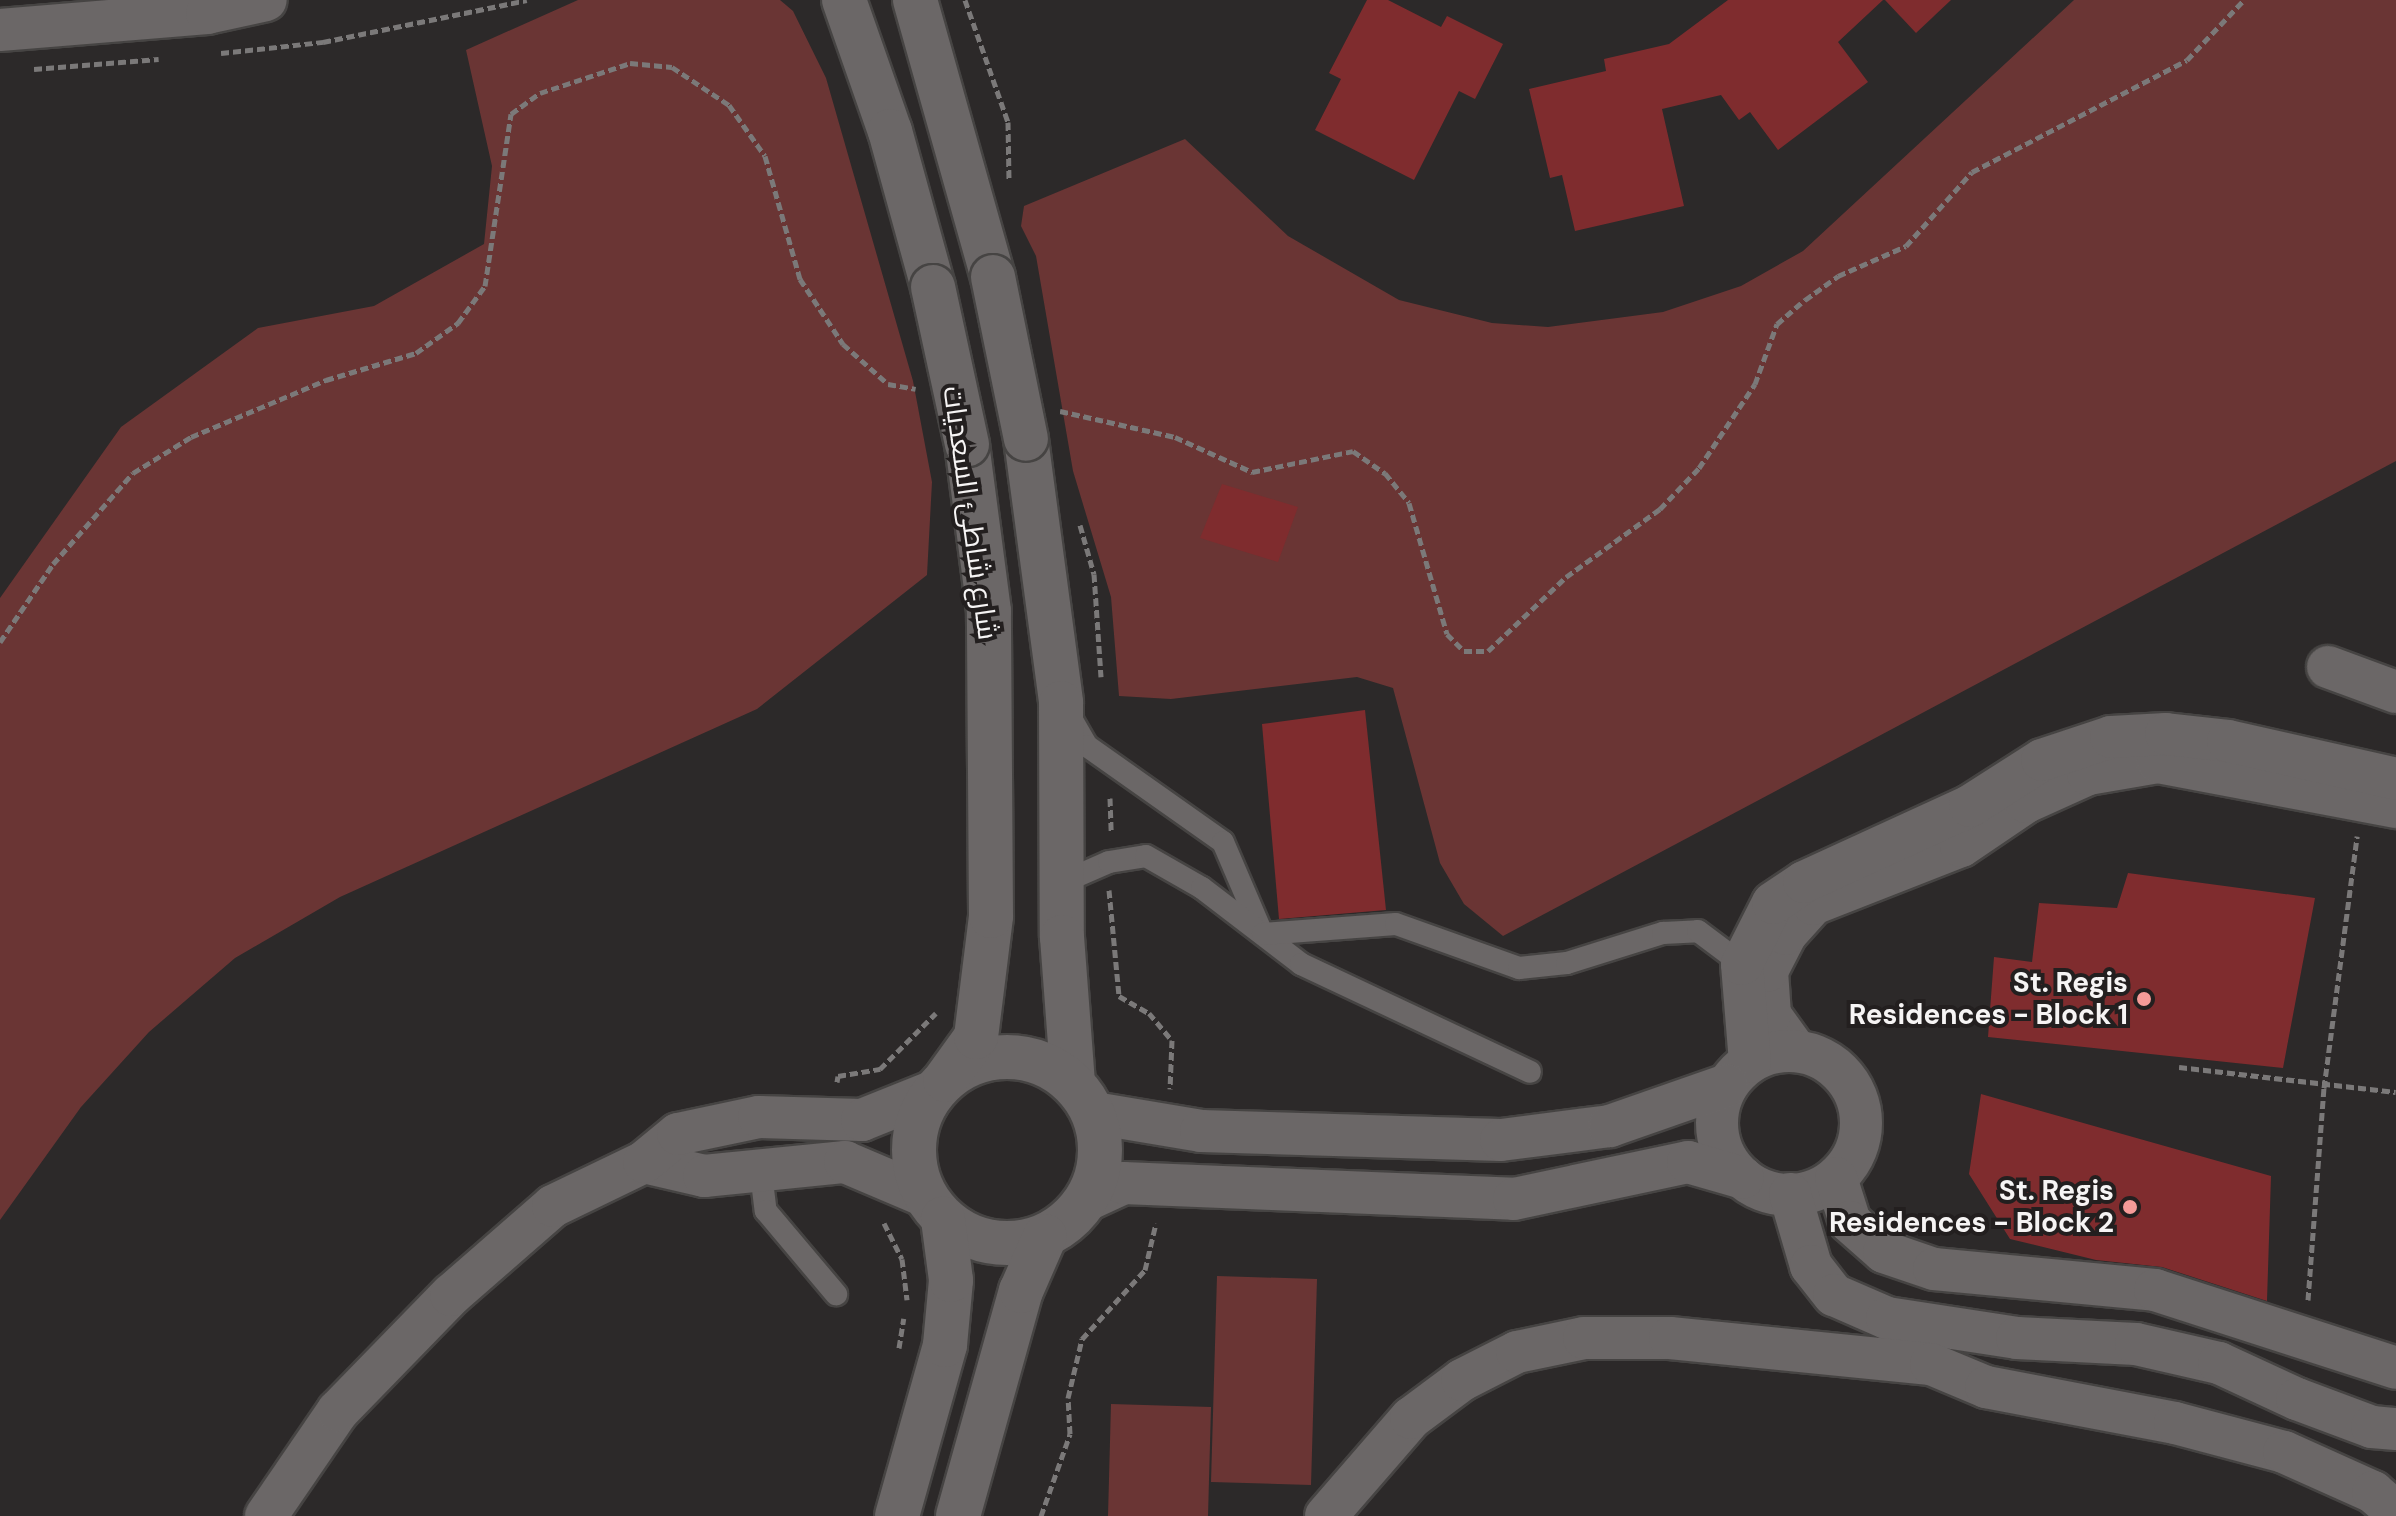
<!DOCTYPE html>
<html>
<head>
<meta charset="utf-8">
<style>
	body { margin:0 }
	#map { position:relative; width:2396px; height:1516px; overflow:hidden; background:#2c2929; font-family:"DM Sans",Cairo,sans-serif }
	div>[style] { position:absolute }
	.green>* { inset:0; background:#6a3534 }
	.building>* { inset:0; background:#7f2c2e }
	.path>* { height:5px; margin-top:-2.5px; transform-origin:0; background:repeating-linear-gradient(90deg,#7b7979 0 8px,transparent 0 12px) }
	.roads { filter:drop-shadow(2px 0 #464443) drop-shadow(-2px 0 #464443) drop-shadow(0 2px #464443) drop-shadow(0 -2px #464443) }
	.service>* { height:22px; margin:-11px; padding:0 11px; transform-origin:11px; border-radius:11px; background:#6b6767 }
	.minor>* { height:42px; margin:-21px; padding:0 21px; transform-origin:21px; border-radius:21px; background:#6b6767 }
	.minor>.ring { margin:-21px; padding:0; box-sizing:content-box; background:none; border:42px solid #6b6767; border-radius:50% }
	.tertiary>* { height:44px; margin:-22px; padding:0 22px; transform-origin:22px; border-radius:22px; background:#6b6767 }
	.tertiary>.ring { margin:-22px; padding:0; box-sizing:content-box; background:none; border:44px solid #6b6767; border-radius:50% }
	.bridges { filter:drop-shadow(2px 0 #464443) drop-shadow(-2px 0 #464443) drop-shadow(0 2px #464443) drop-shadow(0 -2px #464443) }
	.tertiary-bridge>* { height:44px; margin:-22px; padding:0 22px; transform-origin:22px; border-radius:22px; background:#6b6767 }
	.dots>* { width:22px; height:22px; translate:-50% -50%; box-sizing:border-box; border:4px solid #231f1f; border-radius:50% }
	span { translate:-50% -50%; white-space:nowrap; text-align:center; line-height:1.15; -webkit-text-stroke:8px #231f1f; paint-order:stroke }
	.street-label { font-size:28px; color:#f6f4f4 }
	.poi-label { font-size:28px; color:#f6f4f4; font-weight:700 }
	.right { translate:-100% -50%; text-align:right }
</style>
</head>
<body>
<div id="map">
	<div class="green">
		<i style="clip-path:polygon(578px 0,780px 0,793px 11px,826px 78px,913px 381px,932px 482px,927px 575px,757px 709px,340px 897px,235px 958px,149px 1032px,81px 1107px,0 1220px,0 598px,121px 427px,258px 328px,374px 306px,484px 244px,492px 166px,466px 50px)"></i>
		<i style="clip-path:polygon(2074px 0,2396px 0,2396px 461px,1503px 936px,1464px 904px,1440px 863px,1393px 688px,1357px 677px,1171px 699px,1119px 696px,1111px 597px,1073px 471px,1036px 256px,1021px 226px,1024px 206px,1185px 139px,1288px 236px,1399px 300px,1492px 323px,1548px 327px,1663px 312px,1741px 286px,1803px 251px)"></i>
		<i style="clip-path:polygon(1217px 1276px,1317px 1279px,1311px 1485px,1211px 1482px)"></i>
		<i style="clip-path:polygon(1111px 1404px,1211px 1407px,1208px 1516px,1108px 1516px)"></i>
	</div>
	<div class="building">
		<i style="clip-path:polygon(1367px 0,1388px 0,1441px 27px,1447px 16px,1503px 44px,1475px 99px,1459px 91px,1414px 180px,1315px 130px,1341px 79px,1329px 73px)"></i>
		<i style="clip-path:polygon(1728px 0,1883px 0,1838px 42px,1868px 82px,1778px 150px,1750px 112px,1739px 120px,1721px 95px,1662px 109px,1684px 206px,1575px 231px,1562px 175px,1550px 178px,1529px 89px,1606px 71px,1604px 59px,1669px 44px)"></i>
		<i style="clip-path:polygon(1885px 0,1951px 0,1916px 33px)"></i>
		<i style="clip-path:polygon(1222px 484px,1298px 507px,1278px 562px,1200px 538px)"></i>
		<i style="clip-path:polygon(1365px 710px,1386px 910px,1279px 919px,1262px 724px)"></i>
		<i style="clip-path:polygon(2128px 873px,2315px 898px,2283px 1068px,1988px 1037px,1994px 957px,2032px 962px,2039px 903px,2117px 908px)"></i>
		<i style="clip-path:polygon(1981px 1094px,2271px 1176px,2267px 1301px,2162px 1267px,2096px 1260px,2010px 1239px,1969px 1174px)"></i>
	</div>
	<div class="path">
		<i style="left:965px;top:0;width:129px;rotate:70.6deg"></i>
		<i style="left:1008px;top:122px;width:57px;rotate:89deg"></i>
		<i style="left:221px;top:53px;width:103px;rotate:-6.2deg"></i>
		<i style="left:323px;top:42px;width:208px;rotate:-11.6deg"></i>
		<i style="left:34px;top:69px;width:125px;rotate:-4.6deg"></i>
		<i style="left:1060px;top:411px;width:118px;rotate:12.7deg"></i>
		<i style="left:1175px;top:437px;width:85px;rotate:24.4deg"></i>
		<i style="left:1252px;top:472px;width:103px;rotate:-11.7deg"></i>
		<i style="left:1353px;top:451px;width:39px;rotate:35deg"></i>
		<i style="left:1385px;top:473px;width:38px;rotate:51deg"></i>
		<i style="left:1409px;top:503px;width:136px;rotate:73.8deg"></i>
		<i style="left:1447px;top:634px;width:24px;rotate:45deg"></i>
		<i style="left:1464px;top:651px;width:24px"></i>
		<i style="left:1488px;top:651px;width:108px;rotate:-43.5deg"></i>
		<i style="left:1566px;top:577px;width:116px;rotate:-35.9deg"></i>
		<i style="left:1660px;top:509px;width:57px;rotate:-46.4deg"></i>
		<i style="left:1699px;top:468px;width:101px;rotate:-56.3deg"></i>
		<i style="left:1755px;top:384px;width:64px;rotate:-69.9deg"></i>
		<i style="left:1777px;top:324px;width:37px;rotate:-41deg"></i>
		<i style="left:1805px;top:300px;width:41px;rotate:-36deg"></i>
		<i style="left:1838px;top:276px;width:74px;rotate:-23.8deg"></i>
		<i style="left:1906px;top:246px;width:99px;rotate:-48.3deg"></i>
		<i style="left:1972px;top:172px;width:242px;rotate:-27.5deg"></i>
		<i style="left:2187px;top:60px;width:83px;rotate:-46.5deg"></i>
		<i style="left:1080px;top:525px;width:51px;rotate:74.1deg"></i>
		<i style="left:1094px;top:574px;width:103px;rotate:86.1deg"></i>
		<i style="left:0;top:642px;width:94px;rotate:-55.8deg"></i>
		<i style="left:53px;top:564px;width:121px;rotate:-48.7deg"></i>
		<i style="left:133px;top:473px;width:68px;rotate:-31.8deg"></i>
		<i style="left:191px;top:437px;width:147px;rotate:-22.9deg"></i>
		<i style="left:326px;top:380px;width:94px;rotate:-16.7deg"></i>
		<i style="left:416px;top:353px;width:52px;rotate:-35.5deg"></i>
		<i style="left:458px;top:323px;width:46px;rotate:-53.9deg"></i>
		<i style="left:485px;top:286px;width:174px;rotate:-81.4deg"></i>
		<i style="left:511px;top:114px;width:36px;rotate:-36deg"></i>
		<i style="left:540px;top:93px;width:95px;rotate:-18.4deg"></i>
		<i style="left:630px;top:63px;width:42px;rotate:5.4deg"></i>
		<i style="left:672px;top:67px;width:69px;rotate:33.7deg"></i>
		<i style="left:729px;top:105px;width:62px;rotate:54.8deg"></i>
		<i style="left:765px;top:156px;width:128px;rotate:74.1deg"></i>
		<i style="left:800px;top:279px;width:78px;rotate:56.5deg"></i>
		<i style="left:843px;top:344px;width:60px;rotate:41.6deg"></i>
		<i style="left:888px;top:384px;width:28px;rotate:10deg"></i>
		<i style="left:1110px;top:798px;width:34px;rotate:88deg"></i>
		<i style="left:1109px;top:890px;width:106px;rotate:84.6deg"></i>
		<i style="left:1119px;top:996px;width:34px;rotate:30deg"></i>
		<i style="left:1149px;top:1013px;width:35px;rotate:50deg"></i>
		<i style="left:1172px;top:1040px;width:49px;rotate:92.3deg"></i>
		<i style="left:2179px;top:1067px;width:218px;rotate:6.6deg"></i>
		<i style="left:837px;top:1082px;width:6px;rotate:-81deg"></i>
		<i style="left:838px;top:1076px;width:43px;rotate:-9.5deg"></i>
		<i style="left:880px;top:1069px;width:79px;rotate:-45deg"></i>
		<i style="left:884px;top:1223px;width:40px;rotate:63.4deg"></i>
		<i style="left:902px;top:1259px;width:41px;rotate:83deg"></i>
		<i style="left:2308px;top:1300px;width:213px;rotate:-85.7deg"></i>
		<i style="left:2324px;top:1088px;width:254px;rotate:-82.5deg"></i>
		<i style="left:899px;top:1348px;width:30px;rotate:-81deg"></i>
		<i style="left:1041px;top:1516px;width:87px;rotate:-70.5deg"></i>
		<i style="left:1070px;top:1434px;width:36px;rotate:-93deg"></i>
		<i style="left:1068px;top:1398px;width:61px;rotate:-76.7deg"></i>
		<i style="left:1082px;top:1339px;width:93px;rotate:-47.6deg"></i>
		<i style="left:1145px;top:1270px;width:48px;rotate:-76.8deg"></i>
	</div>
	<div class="roads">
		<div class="service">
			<i style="left:1069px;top:715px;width:36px;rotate:60deg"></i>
			<i style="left:1087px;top:746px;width:166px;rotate:35.2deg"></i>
			<i style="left:1223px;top:842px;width:99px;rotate:66.8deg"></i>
			<i style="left:1061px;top:883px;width:52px;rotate:-23.6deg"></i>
			<i style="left:1109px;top:862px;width:37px;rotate:-9deg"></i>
			<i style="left:1146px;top:856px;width:64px;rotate:29.7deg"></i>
			<i style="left:1202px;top:888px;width:125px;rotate:37.5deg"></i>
			<i style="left:1301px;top:964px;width:253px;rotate:25.2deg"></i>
			<i style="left:1263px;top:934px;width:133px;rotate:-4.3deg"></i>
			<i style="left:1396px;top:924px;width:131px;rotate:19.7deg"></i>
			<i style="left:1519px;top:968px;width:48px;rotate:-5.9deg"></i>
			<i style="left:1567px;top:963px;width:101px;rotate:-17.4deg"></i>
			<i style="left:1663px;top:933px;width:35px;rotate:-3deg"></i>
			<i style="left:1698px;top:931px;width:55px;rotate:36.9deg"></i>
			<i style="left:761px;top:1173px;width:38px;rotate:83deg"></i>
			<i style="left:766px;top:1211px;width:109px;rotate:49.9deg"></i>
		</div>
		<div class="minor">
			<i style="left:0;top:30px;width:208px;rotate:-4.7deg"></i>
			<i style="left:207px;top:13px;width:60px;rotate:-12.4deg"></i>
			<i style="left:2328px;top:667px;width:72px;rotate:20.2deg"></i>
			<i style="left:1796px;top:1051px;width:44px;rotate:-125.8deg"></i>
			<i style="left:1770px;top:1015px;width:44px;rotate:-93.9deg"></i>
			<i style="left:1767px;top:971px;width:42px;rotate:-62.8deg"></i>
			<i style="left:1786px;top:934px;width:40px;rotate:-48deg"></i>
			<i style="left:1813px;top:904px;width:159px;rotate:-21.4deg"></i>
			<i style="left:1961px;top:846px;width:78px;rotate:-34.1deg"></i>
			<i style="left:2026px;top:802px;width:68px;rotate:-24.3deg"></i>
			<i style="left:2088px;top:774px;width:71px;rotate:-9.7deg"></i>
			<i style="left:2158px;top:762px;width:242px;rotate:10.7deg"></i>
			<i class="ring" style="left:1717px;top:1051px;width:102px;height:102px"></i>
			<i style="left:1750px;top:1062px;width:98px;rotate:-94.7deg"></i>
			<i style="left:1742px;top:964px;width:68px;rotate:-63.1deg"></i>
			<i style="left:1773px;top:903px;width:37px;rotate:-34deg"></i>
			<i style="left:1804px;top:882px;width:183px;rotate:-24.6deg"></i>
			<i style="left:1970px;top:806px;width:85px;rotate:-32.6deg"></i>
			<i style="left:2042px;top:760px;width:73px;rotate:-18.4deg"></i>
			<i style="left:2111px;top:737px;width:55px;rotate:-3.1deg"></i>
			<i style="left:2166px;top:734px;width:62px;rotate:6.4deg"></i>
			<i style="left:2228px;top:741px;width:172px;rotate:12.7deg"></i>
			<i style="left:1094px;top:1113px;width:109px;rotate:9.5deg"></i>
			<i style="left:1201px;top:1131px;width:300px;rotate:1.7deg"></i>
			<i style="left:1501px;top:1140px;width:110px;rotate:-7.3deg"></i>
			<i style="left:1610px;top:1126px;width:124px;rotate:-19.3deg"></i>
			<i style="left:644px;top:1162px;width:62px;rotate:13.1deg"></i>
			<i style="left:704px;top:1176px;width:142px;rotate:-5.7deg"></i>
			<i style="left:845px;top:1162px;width:87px;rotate:23deg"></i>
			<i style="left:1836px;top:1178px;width:46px;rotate:72.3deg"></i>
			<i style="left:1850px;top:1222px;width:45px;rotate:41.4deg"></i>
			<i style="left:1884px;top:1252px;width:53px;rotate:18.8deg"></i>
			<i style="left:1934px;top:1269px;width:222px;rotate:5.4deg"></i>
			<i style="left:2155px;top:1290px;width:253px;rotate:17.9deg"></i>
			<i style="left:1790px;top:1194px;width:75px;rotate:73.7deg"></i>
			<i style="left:1811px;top:1266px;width:37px;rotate:52deg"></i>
			<i style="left:1834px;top:1295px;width:58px;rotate:23.5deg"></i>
			<i style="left:1887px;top:1318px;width:132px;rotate:8.7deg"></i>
			<i style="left:2017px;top:1338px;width:119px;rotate:2.9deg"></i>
			<i style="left:2136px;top:1344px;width:85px;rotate:12.9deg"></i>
			<i style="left:2219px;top:1363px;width:86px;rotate:24.8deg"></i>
			<i style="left:2297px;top:1399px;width:80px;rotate:20.5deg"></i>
			<i style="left:2372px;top:1427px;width:24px;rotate:5deg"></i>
			<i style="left:1087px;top:1200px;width:40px;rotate:-25deg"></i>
			<i style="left:1123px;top:1183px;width:391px;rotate:2.3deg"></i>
			<i style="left:1514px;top:1199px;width:178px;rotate:-12deg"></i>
			<i style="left:1688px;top:1162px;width:57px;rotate:16.2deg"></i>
			<i style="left:266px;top:1516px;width:127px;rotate:-55.6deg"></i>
			<i style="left:338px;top:1411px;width:162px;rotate:-45.8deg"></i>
			<i style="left:451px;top:1295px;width:135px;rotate:-41.1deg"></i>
			<i style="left:553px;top:1206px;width:101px;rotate:-25.8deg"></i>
			<i style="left:644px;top:1162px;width:44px;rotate:-39.5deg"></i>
			<i style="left:678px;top:1134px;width:83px;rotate:-11.9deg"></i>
			<i style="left:759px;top:1117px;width:103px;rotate:1.7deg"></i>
			<i style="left:862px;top:1120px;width:78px;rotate:-21.9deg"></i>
			<i style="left:1326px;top:1516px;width:130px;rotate:-49.1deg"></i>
			<i style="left:1411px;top:1418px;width:64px;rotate:-36.7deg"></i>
			<i style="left:1462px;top:1380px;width:62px;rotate:-27deg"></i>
			<i style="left:1517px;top:1352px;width:68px;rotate:-11.8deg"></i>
			<i style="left:1584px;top:1338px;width:86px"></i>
			<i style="left:1670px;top:1338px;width:262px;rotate:5.7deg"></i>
			<i style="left:1931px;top:1364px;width:60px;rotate:22.7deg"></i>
			<i style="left:1986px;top:1387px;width:192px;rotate:10.8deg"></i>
			<i style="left:2175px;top:1423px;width:113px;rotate:14.9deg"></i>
			<i style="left:2284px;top:1452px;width:98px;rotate:24.2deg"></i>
			<i style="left:2373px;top:1492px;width:30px;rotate:41deg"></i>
		</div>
		<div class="tertiary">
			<i style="left:844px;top:0;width:139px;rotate:70.7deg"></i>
			<i style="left:890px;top:131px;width:162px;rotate:74.6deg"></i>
			<i style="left:915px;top:0;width:288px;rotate:74.3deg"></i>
			<i style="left:1026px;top:439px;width:266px;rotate:82.4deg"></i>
			<i style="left:1061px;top:703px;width:234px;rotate:89.8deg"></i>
			<i style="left:1062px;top:937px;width:146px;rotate:85.7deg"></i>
			<i class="ring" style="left:914px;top:1057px;width:142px;height:142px"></i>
			<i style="left:945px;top:1080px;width:53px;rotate:-54.2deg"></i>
			<i style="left:976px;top:1037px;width:122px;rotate:-82.9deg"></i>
			<i style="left:991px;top:916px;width:305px;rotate:-90.4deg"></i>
			<i style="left:989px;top:611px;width:168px;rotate:-97.5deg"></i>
			<i style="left:897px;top:1516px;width:178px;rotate:-74.3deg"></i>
			<i style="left:945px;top:1345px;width:65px;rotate:-84.7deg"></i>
			<i style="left:951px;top:1280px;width:62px;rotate:-97.5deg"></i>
			<i style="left:958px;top:1516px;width:234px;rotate:-74.4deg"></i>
			<i style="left:1021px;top:1291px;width:60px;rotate:-66.4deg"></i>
		</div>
	</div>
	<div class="bridges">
		<div class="tertiary-bridge">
			<i style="left:993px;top:277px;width:165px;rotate:78.5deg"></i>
			<i style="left:933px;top:287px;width:161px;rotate:77.8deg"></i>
		</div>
	</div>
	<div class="dots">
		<i style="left:2144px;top:999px;background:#f59b98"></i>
		<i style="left:2130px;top:1207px;background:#f59b98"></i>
	</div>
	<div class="street-label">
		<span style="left:970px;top:513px;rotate:82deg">شارع شاطئ السعديات</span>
	</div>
	<div class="poi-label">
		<span class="right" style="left:2128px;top:999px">St. Regis<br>Residences - Block 1</span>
		<span class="right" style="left:2114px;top:1207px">St. Regis<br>Residences - Block 2</span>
	</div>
</div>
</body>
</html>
